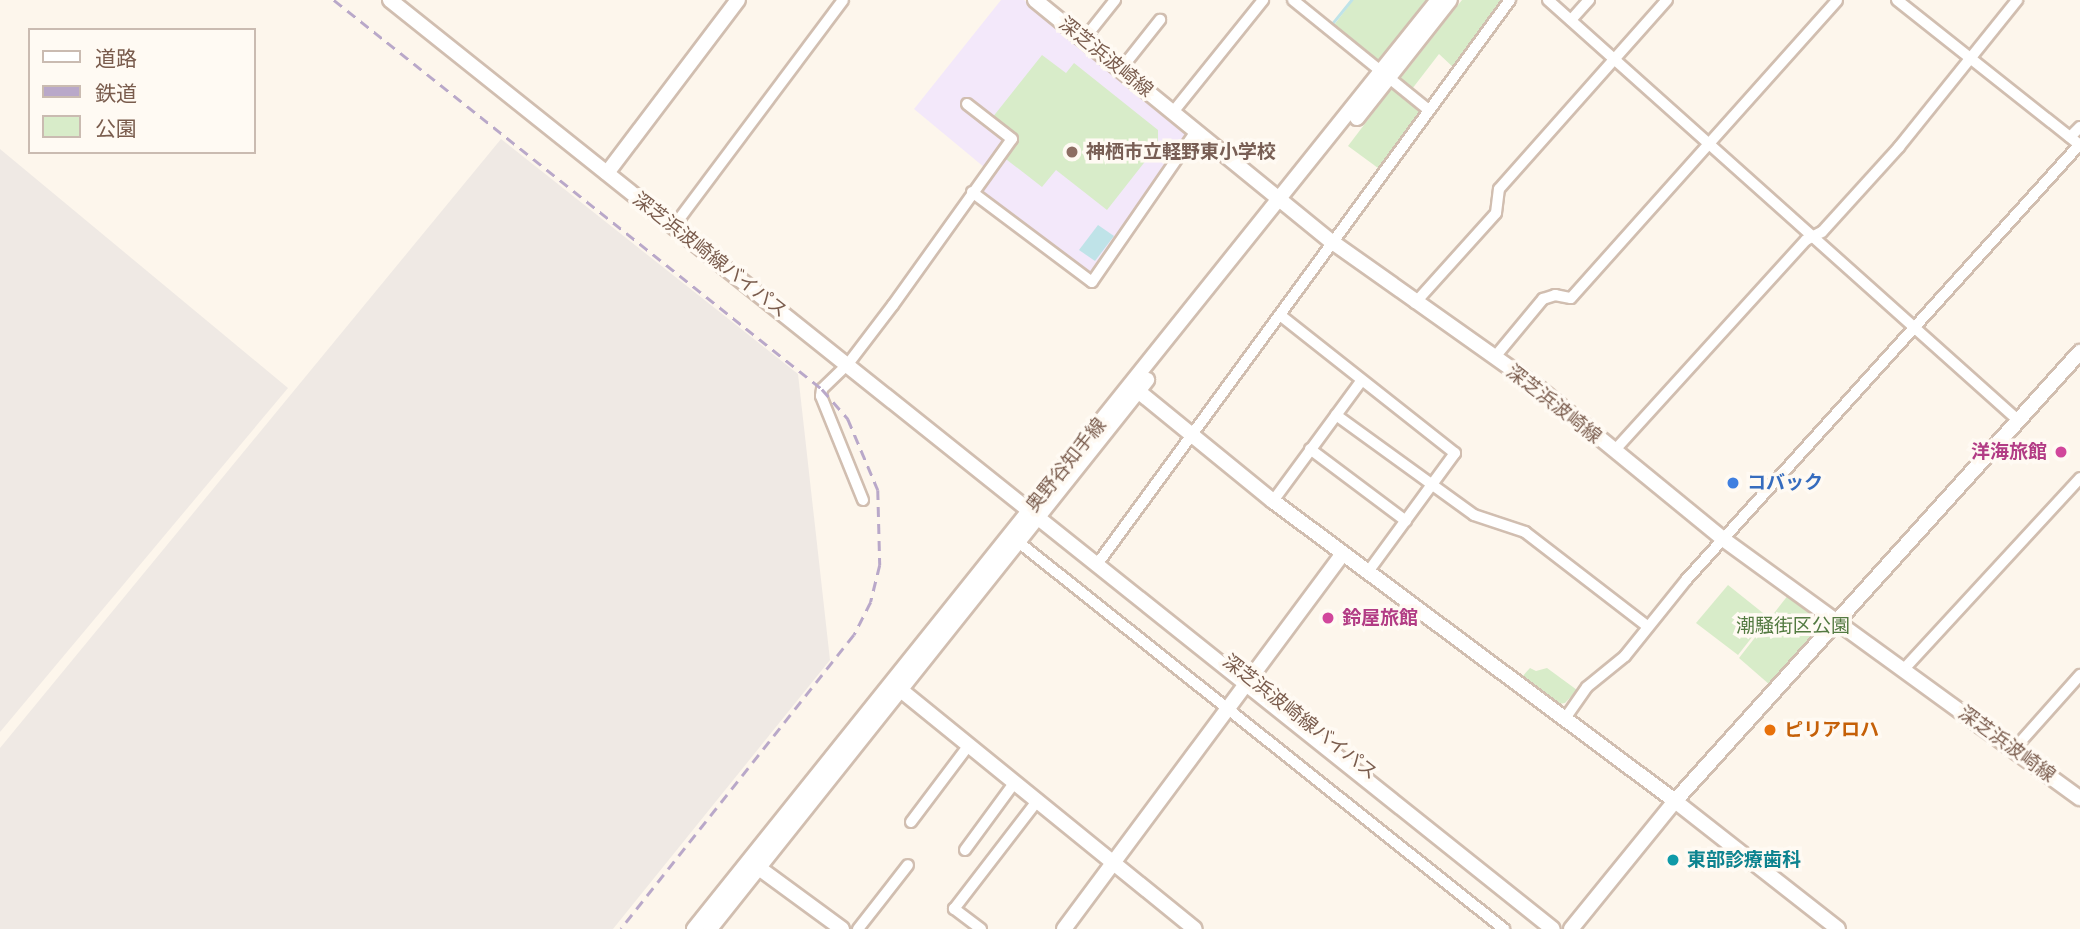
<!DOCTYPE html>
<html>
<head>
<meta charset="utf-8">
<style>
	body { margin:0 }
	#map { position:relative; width:2080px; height:929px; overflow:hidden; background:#fdf6ec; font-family:Roboto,"Noto Sans JP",sans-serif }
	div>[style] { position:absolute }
	.industrial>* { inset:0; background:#efe9e4 }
	.education>* { inset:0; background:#f3e8fa }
	.green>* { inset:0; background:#d8ecc9 }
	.water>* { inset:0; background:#bfe3e8 }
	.stream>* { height:2.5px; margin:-1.25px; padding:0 1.25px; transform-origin:1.25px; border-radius:1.25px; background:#bfe3e8 }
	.roads { filter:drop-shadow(2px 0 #d1beb0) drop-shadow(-2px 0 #d1beb0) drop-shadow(0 2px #d1beb0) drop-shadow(0 -2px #d1beb0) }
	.street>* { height:10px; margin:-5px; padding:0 5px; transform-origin:5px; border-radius:5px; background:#fff }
	.secondary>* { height:14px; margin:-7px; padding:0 7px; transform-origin:7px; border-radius:7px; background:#fff }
	.rail>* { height:2.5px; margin-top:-1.25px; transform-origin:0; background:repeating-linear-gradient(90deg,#b9a8c9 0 10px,transparent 0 17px) }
	.dots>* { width:19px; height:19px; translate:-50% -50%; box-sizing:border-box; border:4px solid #fffaf3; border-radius:50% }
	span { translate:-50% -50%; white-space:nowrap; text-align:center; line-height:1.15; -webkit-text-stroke:7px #fffaf3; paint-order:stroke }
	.street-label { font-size:19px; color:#7a5c4d }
	.education-label { font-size:19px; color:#785e54; font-weight:700 }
	.left { translate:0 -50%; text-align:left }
	.hotel-label { font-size:19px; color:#b23c85; font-weight:700 }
	.right { translate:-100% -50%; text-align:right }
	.shop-label { font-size:19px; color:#366cbe; font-weight:700 }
	.park-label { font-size:19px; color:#537a41 }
	.food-label { font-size:19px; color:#c56008; font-weight:700 }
	.culture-label { font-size:19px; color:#0d838f; font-weight:700 }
	.legend { position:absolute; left:28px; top:28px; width:228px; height:126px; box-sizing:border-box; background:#fffaf3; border:2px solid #cabbb1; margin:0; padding:9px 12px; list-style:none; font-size:21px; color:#7a5c4d }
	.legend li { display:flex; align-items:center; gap:14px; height:35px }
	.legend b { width:35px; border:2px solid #cabbb1 }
</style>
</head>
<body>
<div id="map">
	<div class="industrial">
		<i style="clip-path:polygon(501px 139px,798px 374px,830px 660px,613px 929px,0 929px,0 748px)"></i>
		<i style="clip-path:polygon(0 149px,288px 388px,0 732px)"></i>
	</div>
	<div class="education">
		<i style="clip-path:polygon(1001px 0,1024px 0,1190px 133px,1092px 277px,975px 192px,990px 172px,914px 109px)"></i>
	</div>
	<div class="green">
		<i style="clip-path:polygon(1353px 0,1426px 0,1377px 62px,1334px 25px)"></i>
		<i style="clip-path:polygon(1462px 0,1503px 0,1454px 68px,1439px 54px,1412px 89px,1400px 79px)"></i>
		<i style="clip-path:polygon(1042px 55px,1066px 73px,1074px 63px,1158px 130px,1158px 145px,1107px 210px,1056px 170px,1042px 187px,1002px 156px,1017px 137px,992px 118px)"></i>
		<i style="clip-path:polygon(1392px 88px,1422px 110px,1378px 168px,1348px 146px)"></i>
		<i style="clip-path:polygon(1728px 585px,1768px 617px,1738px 655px,1696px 623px)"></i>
		<i style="clip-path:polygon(1789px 594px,1823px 618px,1825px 626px,1770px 685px,1739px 658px)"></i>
		<i style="clip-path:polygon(1530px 668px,1536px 671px,1547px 668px,1577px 690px,1565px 703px,1552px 705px,1520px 679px)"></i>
	</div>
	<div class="water">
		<i style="clip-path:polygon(1098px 225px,1114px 236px,1095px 261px,1079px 250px)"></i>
	</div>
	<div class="stream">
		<i style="left:1331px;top:25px;width:32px;rotate:-51deg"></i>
	</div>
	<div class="roads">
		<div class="street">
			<i style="left:1293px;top:0;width:175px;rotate:39deg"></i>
			<i style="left:1548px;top:0;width:632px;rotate:41.79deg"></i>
			<i style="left:1897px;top:0;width:233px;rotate:38.4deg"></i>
			<i style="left:1571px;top:20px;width:27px;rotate:-48deg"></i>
			<i style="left:1084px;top:39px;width:50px;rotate:-51.5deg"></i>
			<i style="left:1121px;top:69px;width:63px;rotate:-51.5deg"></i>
			<i style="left:1173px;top:112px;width:144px;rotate:-51.2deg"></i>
			<i style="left:2070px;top:137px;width:14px;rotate:-45deg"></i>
			<i style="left:972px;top:192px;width:150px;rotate:36.9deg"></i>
			<i style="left:1092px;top:282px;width:183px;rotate:-55.4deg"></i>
			<i style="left:674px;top:226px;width:282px;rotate:-53.2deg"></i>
			<i style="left:1415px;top:303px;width:121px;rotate:-48deg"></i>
			<i style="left:1496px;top:213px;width:24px;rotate:-83deg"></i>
			<i style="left:1499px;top:189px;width:253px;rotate:-48.4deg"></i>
			<i style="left:1280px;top:315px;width:223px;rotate:38.3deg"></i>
			<i style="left:1455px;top:453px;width:147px;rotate:126.2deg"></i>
			<i style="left:1494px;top:358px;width:77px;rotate:-50.3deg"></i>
			<i style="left:1543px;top:299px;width:13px;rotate:-18deg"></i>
			<i style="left:1555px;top:295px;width:16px;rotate:11deg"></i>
			<i style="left:1571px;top:298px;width:399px;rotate:-48.2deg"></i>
			<i style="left:1336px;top:415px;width:170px;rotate:35.9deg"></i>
			<i style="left:1474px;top:515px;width:54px;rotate:18.4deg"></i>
			<i style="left:1525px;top:532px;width:154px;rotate:37.6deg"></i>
			<i style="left:1310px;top:449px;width:120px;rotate:36.9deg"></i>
			<i style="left:1614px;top:451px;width:285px;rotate:-47.7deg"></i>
			<i style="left:1806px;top:240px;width:18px;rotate:-27deg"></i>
			<i style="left:1822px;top:232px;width:115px;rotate:-47.8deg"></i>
			<i style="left:1899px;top:147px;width:189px;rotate:-51.2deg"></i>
			<i style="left:863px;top:500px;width:112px;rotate:-112deg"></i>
			<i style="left:821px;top:396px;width:7px;rotate:-82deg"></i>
			<i style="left:822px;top:389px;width:36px;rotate:-44deg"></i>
			<i style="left:848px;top:364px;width:74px;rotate:-52.7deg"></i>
			<i style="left:893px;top:305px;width:204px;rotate:-54.4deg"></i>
			<i style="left:1012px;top:139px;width:57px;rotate:-142.1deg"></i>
			<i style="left:1273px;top:501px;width:149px;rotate:-53.7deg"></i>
			<i style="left:1021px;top:544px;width:618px;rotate:38.56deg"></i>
			<i style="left:1101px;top:559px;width:693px;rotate:-53.81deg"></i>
			<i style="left:1904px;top:669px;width:260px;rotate:-47.3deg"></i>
			<i style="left:1564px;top:720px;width:40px;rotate:-55.1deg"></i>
			<i style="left:1587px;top:687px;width:49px;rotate:-39.2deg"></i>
			<i style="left:1625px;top:656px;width:99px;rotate:-51.2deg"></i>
			<i style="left:1687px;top:579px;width:586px;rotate:-47.9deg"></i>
			<i style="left:2015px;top:748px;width:98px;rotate:-48.3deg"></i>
			<i style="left:911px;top:822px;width:96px;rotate:-53deg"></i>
			<i style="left:965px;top:850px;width:84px;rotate:-53.7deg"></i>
			<i style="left:858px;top:929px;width:81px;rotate:-52deg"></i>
			<i style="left:981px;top:929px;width:34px;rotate:-143deg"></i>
			<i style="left:954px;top:909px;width:138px;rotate:-52.4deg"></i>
		</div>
		<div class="secondary">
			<i style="left:390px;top:0;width:1488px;rotate:38.62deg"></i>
			<i style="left:1035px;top:0;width:382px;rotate:39.2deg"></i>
			<i style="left:1331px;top:241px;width:256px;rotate:35.3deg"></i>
			<i style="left:1540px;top:389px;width:237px;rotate:39.3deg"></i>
			<i style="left:1723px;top:539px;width:441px;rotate:36deg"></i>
			<i style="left:1357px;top:118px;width:150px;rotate:-51.8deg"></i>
			<i style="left:607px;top:173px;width:217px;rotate:-52.9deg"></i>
			<i style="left:1138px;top:391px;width:174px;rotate:39.2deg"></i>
			<i style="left:1273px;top:501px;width:502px;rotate:36.73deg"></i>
			<i style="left:1675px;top:801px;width:207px;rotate:38.1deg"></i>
			<i style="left:902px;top:691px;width:377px;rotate:39.1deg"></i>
			<i style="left:759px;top:868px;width:103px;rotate:36.3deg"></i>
			<i style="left:694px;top:929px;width:1190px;rotate:-51.31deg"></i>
			<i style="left:710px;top:929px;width:702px;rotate:-51.48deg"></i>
			<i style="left:1064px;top:929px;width:467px;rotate:-53.4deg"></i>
			<i style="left:1571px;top:929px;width:165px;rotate:-50.9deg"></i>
			<i style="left:1675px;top:801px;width:605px;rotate:-47.95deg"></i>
		</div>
	</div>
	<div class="rail">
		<i style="left:334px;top:0;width:624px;rotate:38.56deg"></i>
		<i style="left:822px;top:389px;width:40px;rotate:49deg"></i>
		<i style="left:848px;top:419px;width:77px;rotate:67.1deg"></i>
		<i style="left:878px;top:490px;width:75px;rotate:88.5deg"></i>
		<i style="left:880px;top:565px;width:38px;rotate:104deg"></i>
		<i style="left:871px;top:602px;width:37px;rotate:117deg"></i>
		<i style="left:854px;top:635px;width:375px;rotate:128.4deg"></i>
	</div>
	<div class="dots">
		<i style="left:1072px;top:152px;background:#8d6e63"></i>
		<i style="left:2061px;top:452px;background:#d1479c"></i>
		<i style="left:1733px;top:483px;background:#3f7fe0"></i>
		<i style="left:1328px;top:618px;background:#d1479c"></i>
		<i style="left:1770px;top:730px;background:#e8710a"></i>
		<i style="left:1673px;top:860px;background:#0f9aa8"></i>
	</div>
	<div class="street-label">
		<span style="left:1106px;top:57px;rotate:39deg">深芝浜波崎線</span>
		<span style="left:710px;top:255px;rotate:38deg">深芝浜波崎線バイパス</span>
		<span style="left:1554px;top:404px;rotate:38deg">深芝浜波崎線</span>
		<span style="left:1066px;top:465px;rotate:-51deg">奥野谷知手線</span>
		<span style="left:1300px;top:717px;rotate:38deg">深芝浜波崎線バイパス</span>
		<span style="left:2007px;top:744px;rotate:36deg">深芝浜波崎線</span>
	</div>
	<div class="education-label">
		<span class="left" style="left:1086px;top:152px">神栖市立軽野東小学校</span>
	</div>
	<div class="hotel-label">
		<span class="right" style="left:2047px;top:452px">洋海旅館</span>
		<span class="left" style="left:1342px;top:618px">鈴屋旅館</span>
	</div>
	<div class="shop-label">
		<span class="left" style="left:1747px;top:483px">コバック</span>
	</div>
	<div class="park-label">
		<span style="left:1793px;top:626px">潮騒街区公園</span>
	</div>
	<div class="food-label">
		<span class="left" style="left:1784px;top:730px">ピリアロハ</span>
	</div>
	<div class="culture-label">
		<span class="left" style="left:1687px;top:860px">東部診療歯科</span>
	</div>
	<ul class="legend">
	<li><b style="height:9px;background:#fff"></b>道路</li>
	<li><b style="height:9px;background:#b9a8c9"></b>鉄道</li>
	<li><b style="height:19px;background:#d8ecc9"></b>公園</li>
	</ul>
</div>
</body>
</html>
